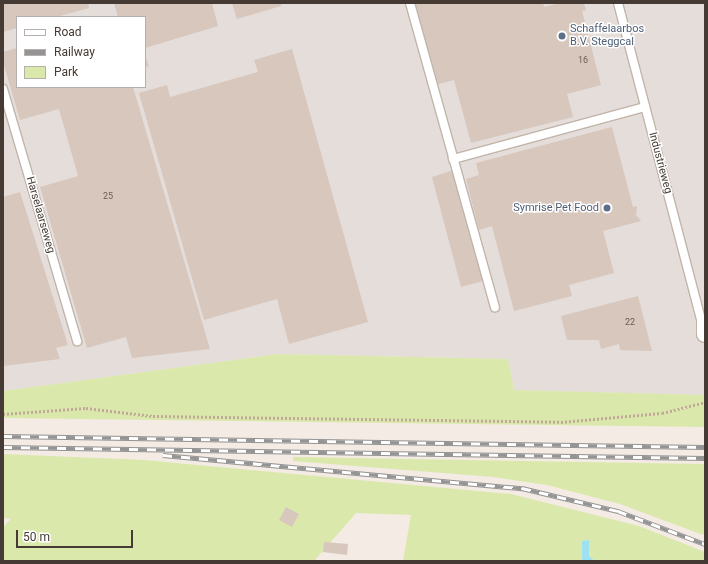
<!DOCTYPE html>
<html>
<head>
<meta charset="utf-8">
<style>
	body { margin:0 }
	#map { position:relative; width:708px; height:564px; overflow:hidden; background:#f3ebe4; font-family:Roboto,sans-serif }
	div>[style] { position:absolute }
	.industrial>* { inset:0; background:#e4ddd9 }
	.green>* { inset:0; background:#dae9ab }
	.water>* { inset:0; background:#9de2f2 }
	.building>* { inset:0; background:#d8c7bc }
	.path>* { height:2.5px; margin-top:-1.25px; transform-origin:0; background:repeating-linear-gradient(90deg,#c1a997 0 2px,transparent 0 4px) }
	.roads { filter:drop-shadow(1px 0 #c1b4a9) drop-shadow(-1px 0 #c1b4a9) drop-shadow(0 1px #c1b4a9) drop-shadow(0 -1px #c1b4a9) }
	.service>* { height:8px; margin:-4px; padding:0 4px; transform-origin:4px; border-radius:4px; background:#fff }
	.minor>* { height:16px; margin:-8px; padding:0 8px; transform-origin:8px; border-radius:8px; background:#fff }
	.rail>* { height:4.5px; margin-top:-2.25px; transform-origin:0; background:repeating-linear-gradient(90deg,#fff 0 9px,#949494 0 18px); box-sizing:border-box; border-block:1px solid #949494 }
	.dots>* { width:11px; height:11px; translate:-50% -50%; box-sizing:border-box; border:2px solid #fff; border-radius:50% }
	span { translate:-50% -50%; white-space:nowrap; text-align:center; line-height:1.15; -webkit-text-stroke:3px #fff; paint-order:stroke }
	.number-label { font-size:9px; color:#6a5d56 }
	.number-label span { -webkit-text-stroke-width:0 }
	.service-label { font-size:11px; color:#4e5e75 }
	.left { translate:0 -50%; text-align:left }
	.right { translate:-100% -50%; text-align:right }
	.street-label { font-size:11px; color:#453a34 }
	.frame { position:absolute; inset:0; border:4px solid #453a34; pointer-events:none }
	.legend { position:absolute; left:16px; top:16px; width:130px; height:72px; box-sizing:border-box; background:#fff; border:1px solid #b5b0ae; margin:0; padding:5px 7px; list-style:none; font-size:12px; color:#453a34 }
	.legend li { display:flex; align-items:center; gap:8px; height:20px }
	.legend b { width:20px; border:1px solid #b5b0ae }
	.scale { position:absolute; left:16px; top:530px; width:117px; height:18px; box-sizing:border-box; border:2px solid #453a34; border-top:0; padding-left:5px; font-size:12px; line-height:14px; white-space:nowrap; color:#453a34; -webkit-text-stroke:3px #fff; paint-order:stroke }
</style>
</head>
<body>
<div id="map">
	<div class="industrial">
		<i style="clip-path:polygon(evenodd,3px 3px,705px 3px,705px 411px,699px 395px,514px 390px,508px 359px,278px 354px,3px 391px,3px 3px,17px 17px,145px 17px,145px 87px,17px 87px,17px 17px)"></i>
	</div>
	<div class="green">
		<i style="clip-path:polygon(278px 354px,508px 359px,514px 390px,705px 395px,705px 427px,3px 418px,3px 391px)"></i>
		<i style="clip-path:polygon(3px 454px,144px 460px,511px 494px,639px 526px,705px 552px,705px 561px,595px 561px,589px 556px,589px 540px,582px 541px,582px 561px,403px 561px,411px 515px,356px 513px,314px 561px,3px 561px,3px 527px,11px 519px,3px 518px)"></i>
		<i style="clip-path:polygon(293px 457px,705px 464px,705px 531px,703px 535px,620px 504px,547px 485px,493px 477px,293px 461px)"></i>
	</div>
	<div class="water">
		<i style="clip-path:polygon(589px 540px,589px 556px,595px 561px,582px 561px,582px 541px)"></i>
	</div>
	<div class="building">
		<i style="clip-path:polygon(3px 3px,88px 3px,89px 8px,56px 17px,17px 17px,17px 28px,3px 32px)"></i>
		<i style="clip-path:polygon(114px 3px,212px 3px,218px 26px,145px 48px,145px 17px,118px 17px)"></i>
		<i style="clip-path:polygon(232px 3px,281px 3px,281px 6px,237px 19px)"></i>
		<i style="clip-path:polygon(414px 3px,543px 3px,544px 7px,560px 3px,584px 4px,586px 10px,582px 11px,601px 85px,567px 94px,573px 117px,471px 143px,454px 80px,435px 85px)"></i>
		<i style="clip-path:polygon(17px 48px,17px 87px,133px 87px,210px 349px,132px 358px,126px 337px,87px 348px,40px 187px,78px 176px,59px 109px,20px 120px,3px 62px,3px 52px)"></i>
		<i style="clip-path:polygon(292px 49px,368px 322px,289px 344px,277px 299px,204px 320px,139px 93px,167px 85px,170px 97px,258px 72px,254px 60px)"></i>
		<i style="clip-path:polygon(145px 55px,149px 66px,145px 67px)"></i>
		<i style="clip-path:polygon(612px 127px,633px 207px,637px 206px,636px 215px,641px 221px,603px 231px,614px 273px,569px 285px,572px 296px,514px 311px,492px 226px,479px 230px,466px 179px,479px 175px,476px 163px)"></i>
		<i style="clip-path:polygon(454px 170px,483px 281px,461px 287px,432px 177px)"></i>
		<i style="clip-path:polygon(20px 192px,68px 345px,56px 348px,60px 359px,3px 366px,3px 197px)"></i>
		<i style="clip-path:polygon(638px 296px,652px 351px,620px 350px,619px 344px,601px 349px,599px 340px,567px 340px,561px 316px)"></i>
		<i style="clip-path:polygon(286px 507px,299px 514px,292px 527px,279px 520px)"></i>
		<i style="clip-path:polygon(324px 542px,348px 544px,347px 555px,323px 552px)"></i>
	</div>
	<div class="path">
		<i style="left:3px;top:414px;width:83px;rotate:-4.1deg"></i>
		<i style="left:86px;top:408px;width:67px;rotate:6.8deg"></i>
		<i style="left:153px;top:416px;width:408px;rotate:0.8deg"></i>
		<i style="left:561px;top:422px;width:101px;rotate:-5.1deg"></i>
		<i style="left:662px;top:413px;width:44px;rotate:-14.3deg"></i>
	</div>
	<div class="roads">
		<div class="service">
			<i style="left:410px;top:3px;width:316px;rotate:74.4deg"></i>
			<i style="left:618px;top:3px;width:331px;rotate:75.3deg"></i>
			<i style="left:3px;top:89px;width:263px;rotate:73.6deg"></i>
			<i style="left:453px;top:159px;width:199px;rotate:-15.2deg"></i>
		</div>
		<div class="minor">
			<i style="left:705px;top:323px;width:11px;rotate:90deg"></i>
		</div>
	</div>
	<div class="rail">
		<i style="left:3px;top:436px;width:702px;rotate:0.9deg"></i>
		<i style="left:3px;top:447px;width:702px;rotate:0.9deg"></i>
		<i style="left:163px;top:455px;width:361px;rotate:5.3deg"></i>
		<i style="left:522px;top:488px;width:99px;rotate:13.5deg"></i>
		<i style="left:618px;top:511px;width:93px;rotate:20.8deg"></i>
	</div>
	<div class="dots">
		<i style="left:562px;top:36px;background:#5c6f8a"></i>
		<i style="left:607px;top:208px;background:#5c6f8a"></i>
	</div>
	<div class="number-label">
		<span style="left:583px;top:60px">16</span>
		<span style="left:108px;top:196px">25</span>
		<span style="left:630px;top:322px">22</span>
	</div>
	<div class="service-label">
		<span class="left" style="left:570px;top:36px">Schaffelaarbos<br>B.V. Steggcal</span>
		<span class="right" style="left:599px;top:208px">Symrise Pet Food</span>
	</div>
	<div class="street-label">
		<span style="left:660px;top:163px;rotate:75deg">Industrieweg</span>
		<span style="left:40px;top:215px;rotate:74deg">Harselaarseweg</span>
	</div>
	<div class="frame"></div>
	<ul class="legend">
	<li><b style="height:5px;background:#fff"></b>Road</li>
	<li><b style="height:5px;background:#949494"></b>Railway</li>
	<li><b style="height:11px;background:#dae9ab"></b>Park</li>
	</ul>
	<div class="scale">50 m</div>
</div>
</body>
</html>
